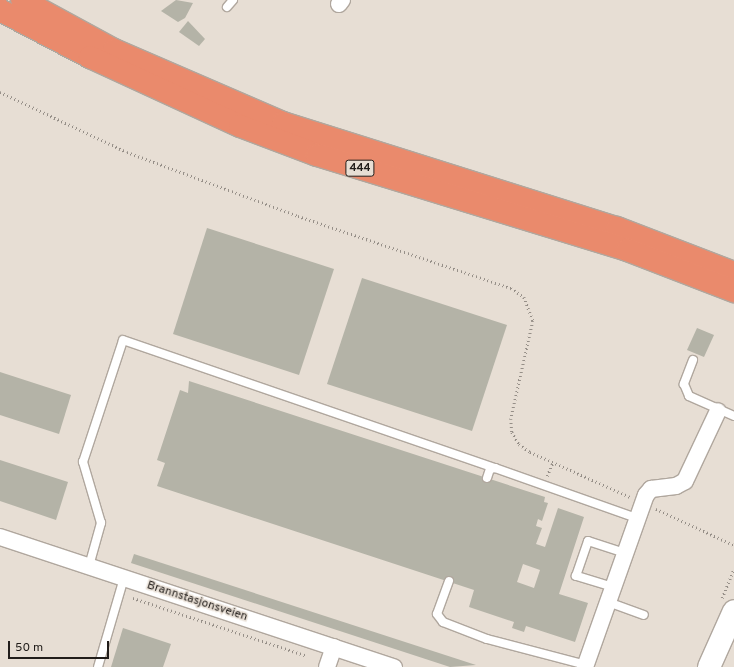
<!DOCTYPE html>
<html>
<head>
<meta charset="utf-8">
<style>
	body { margin:0 }
	#map { position:relative; width:734px; height:667px; overflow:hidden; background:#e7ded4; font-family:Overpass,sans-serif }
	div>[style] { position:absolute }
	.building>* { inset:0; background:#b4b3a7 }
	.path>* { height:2.5px; margin-top:-1.25px; transform-origin:0; background:repeating-linear-gradient(90deg,#968f88 0 1px,transparent 0 4px) }
	.roads { filter:drop-shadow(1px 0 #b0a79e) drop-shadow(-1px 0 #b0a79e) drop-shadow(0 1px #b0a79e) drop-shadow(0 -1px #b0a79e) }
	.service>* { height:8px; margin:-4px; padding:0 4px; transform-origin:4px; border-radius:4px; background:#fff }
	.minor>* { height:16px; margin:-8px; padding:0 8px; transform-origin:8px; border-radius:8px; background:#fff }
	.secondary>* { height:22px; margin:-11px; padding:0 11px; transform-origin:11px; border-radius:11px; background:#fff }
	.trunk>* { height:22px; margin:-11px; padding:0 11px; transform-origin:11px; border-radius:11px; background:#ea8a6c }
	span { translate:-50% -50%; white-space:nowrap; text-align:center; line-height:1.15; -webkit-text-stroke:3px #e7ded4; paint-order:stroke }
	.shield-label span { padding:1px 3px; background:#e7ded4; border:1px solid; border-radius:3px; -webkit-text-stroke-width:0 }
	.shield-label { font-size:11px; color:#211d1a; font-weight:700 }
	.street-label { font-size:12px; color:#211d1a }
	.scale { position:absolute; left:8px; top:641px; width:101px; height:18px; box-sizing:border-box; border:2px solid #211d1a; border-top:0; padding-left:5px; font-size:12px; line-height:14px; white-space:nowrap; color:#211d1a; -webkit-text-stroke:3px #e7ded4; paint-order:stroke }
</style>
</head>
<body>
<div id="map">
	<div class="building">
		<i style="clip-path:polygon(176px 0,193px 3px,185px 18px,178px 22px,161px 11px)"></i>
		<i style="clip-path:polygon(188px 21px,205px 39px,199px 46px,179px 32px)"></i>
		<i style="clip-path:polygon(207px 228px,334px 269px,299px 375px,173px 334px)"></i>
		<i style="clip-path:polygon(362px 278px,507px 325px,472px 431px,327px 384px)"></i>
		<i style="clip-path:polygon(697px 328px,714px 335px,704px 357px,687px 350px)"></i>
		<i style="clip-path:polygon(0 372px,71px 395px,59px 434px,0 415px)"></i>
		<i style="clip-path:polygon(evenodd,189px 381px,545px 497px,544px 502px,548px 503px,542px 521px,538px 519px,536px 526px,542px 528px,536px 544px,545px 547px,558px 508px,584px 517px,559px 594px,588px 603px,575px 642px,526px 626px,524px 632px,512px 628px,514px 622px,469px 607px,474px 590px,157px 486px,165px 463px,157px 460px,180px 390px,188px 393px,189px 381px,523px 564px,540px 570px,534px 588px,517px 582px,523px 564px)"></i>
		<i style="clip-path:polygon(0 460px,68px 482px,56px 520px,0 501px)"></i>
		<i style="clip-path:polygon(134px 554px,476px 665px,450px 667px,131px 563px)"></i>
		<i style="clip-path:polygon(123px 628px,171px 644px,163px 667px,111px 667px)"></i>
	</div>
	<div class="path">
		<i style="left:0;top:92px;width:140px;rotate:25.3deg"></i>
		<i style="left:127px;top:152px;width:183px;rotate:20.5deg"></i>
		<i style="left:298px;top:216px;width:225px;rotate:18.7deg"></i>
		<i style="left:511px;top:288px;width:16px;rotate:35deg"></i>
		<i style="left:524px;top:297px;width:26px;rotate:69deg"></i>
		<i style="left:533px;top:321px;width:100px;rotate:102.7deg"></i>
		<i style="left:511px;top:419px;width:13px;rotate:86deg"></i>
		<i style="left:512px;top:432px;width:14px;rotate:60deg"></i>
		<i style="left:519px;top:444px;width:14px;rotate:36deg"></i>
		<i style="left:530px;top:452px;width:110px;rotate:24.2deg"></i>
		<i style="left:547px;top:476px;width:15px;rotate:-67deg"></i>
		<i style="left:656px;top:509px;width:86px;rotate:24.8deg"></i>
		<i style="left:133px;top:598px;width:183px;rotate:18.4deg"></i>
		<i style="left:722px;top:598px;width:31px;rotate:-68deg"></i>
	</div>
	<div class="roads">
		<div class="service">
			<i style="left:227px;top:7px;width:9px;rotate:-49deg"></i>
			<i style="left:693px;top:360px;width:26px;rotate:111deg"></i>
			<i style="left:684px;top:384px;width:13px;rotate:67deg"></i>
			<i style="left:689px;top:396px;width:49px;rotate:24deg"></i>
			<i style="left:487px;top:478px;width:9px;rotate:-72deg"></i>
			<i style="left:490px;top:469px;width:5px;rotate:-11deg"></i>
			<i style="left:495px;top:468px;width:150px;rotate:19.5deg"></i>
			<i style="left:89px;top:566px;width:45px;rotate:-74.4deg"></i>
			<i style="left:101px;top:523px;width:64px;rotate:-106.4deg"></i>
			<i style="left:83px;top:462px;width:128px;rotate:-71.8deg"></i>
			<i style="left:123px;top:340px;width:393px;rotate:19deg"></i>
			<i style="left:449px;top:581px;width:35px;rotate:110deg"></i>
			<i style="left:437px;top:614px;width:10px;rotate:53deg"></i>
			<i style="left:443px;top:622px;width:47px;rotate:21.1deg"></i>
			<i style="left:487px;top:639px;width:102px;rotate:14.7deg"></i>
			<i style="left:613px;top:587px;width:39px;rotate:-163deg"></i>
			<i style="left:576px;top:576px;width:37px;rotate:-71deg"></i>
			<i style="left:588px;top:541px;width:38px;rotate:18deg"></i>
			<i style="left:608px;top:602px;width:38px;rotate:20deg"></i>
			<i style="left:98px;top:667px;width:93px;rotate:-73.7deg"></i>
		</div>
		<div class="minor">
			<i style="left:339px;top:4px;width:5px;rotate:-53deg"></i>
			<i style="left:0;top:537px;width:415px;rotate:18.3deg"></i>
			<i style="left:327px;top:667px;width:21px;rotate:-71deg"></i>
			<i style="left:585px;top:667px;width:182px;rotate:-70.5deg"></i>
			<i style="left:646px;top:495px;width:8px;rotate:-50deg"></i>
			<i style="left:651px;top:489px;width:25px;rotate:-7deg"></i>
			<i style="left:676px;top:486px;width:10px;rotate:-29deg"></i>
			<i style="left:685px;top:481px;width:77px;rotate:-64.8deg"></i>
		</div>
		<div class="secondary">
			<i style="left:709px;top:667px;width:61px;rotate:-65.9deg"></i>
		</div>
		<div class="trunk">
			<i style="left:22px;top:0;width:105px;rotate:28.5deg"></i>
			<i style="left:114px;top:50px;width:184px;rotate:23.4deg"></i>
			<i style="left:283px;top:123px;width:350px;rotate:17.5deg"></i>
			<i style="left:617px;top:228px;width:125px;rotate:21deg"></i>
			<i style="left:0;top:10px;width:102px;rotate:27.6deg"></i>
			<i style="left:90px;top:57px;width:165px;rotate:24.7deg"></i>
			<i style="left:240px;top:126px;width:82px;rotate:20.6deg"></i>
			<i style="left:317px;top:155px;width:324px;rotate:17deg"></i>
			<i style="left:627px;top:250px;width:115px;rotate:21deg"></i>
		</div>
	</div>
	<div class="shield-label">
		<span style="left:360px;top:168px">444</span>
	</div>
	<div class="street-label">
		<span style="left:197px;top:602px;rotate:18deg">Brannstasjonsveien</span>
	</div>
	<div class="scale">50 m</div>
</div>
</body>
</html>
